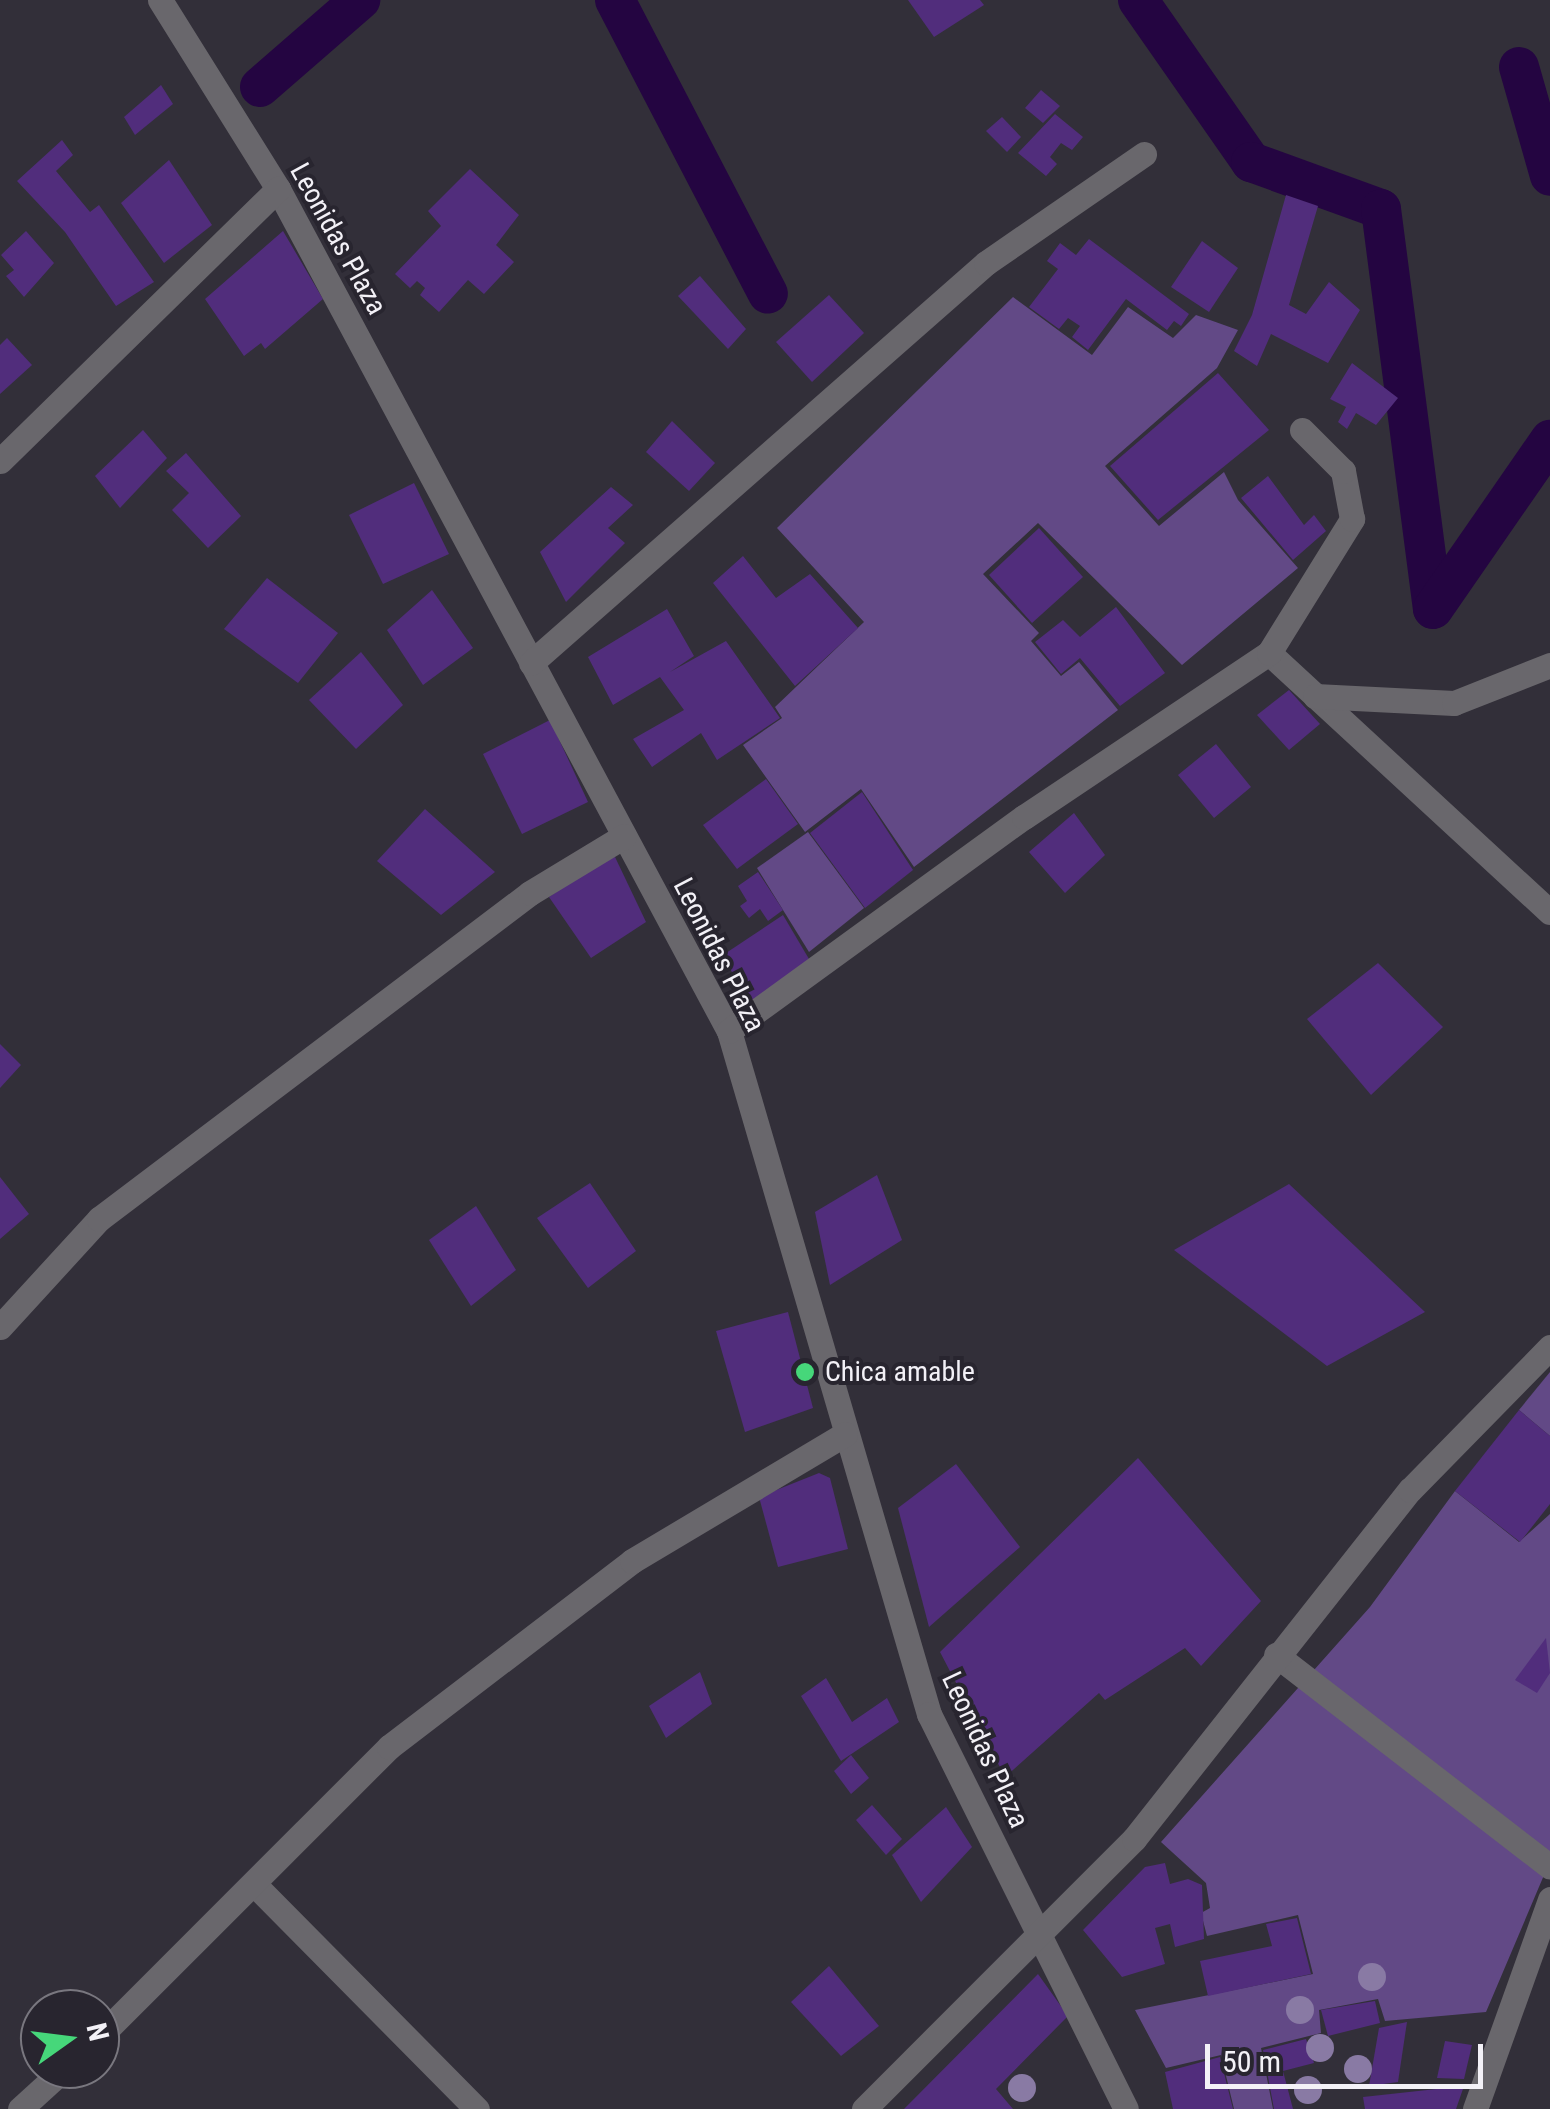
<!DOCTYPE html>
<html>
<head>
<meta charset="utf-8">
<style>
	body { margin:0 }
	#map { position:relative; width:1550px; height:2109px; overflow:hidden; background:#322f39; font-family:"Roboto Condensed",sans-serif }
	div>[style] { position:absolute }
	.green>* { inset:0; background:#624986 }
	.canal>* { height:40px; margin:-20px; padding:0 20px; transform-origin:20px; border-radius:20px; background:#240541 }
	.building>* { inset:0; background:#512d7c }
	.street>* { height:25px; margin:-12.5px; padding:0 12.5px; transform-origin:12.5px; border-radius:12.5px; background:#69676c }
	.trees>* { width:28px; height:28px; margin:-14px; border-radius:50%; background:#897aa4 }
	.dots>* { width:28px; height:28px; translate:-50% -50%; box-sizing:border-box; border:5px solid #28252f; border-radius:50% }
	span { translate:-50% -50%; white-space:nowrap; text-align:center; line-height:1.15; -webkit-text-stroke:8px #28252f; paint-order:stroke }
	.street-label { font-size:28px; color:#f3f1f7 }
	.poi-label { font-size:28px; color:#f3f1f7 }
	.left { translate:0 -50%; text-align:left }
	.north { position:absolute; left:20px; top:1989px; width:100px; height:100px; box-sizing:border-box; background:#28252f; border:2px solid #79777f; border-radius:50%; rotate:76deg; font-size:28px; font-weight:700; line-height:40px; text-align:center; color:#f3f1f7 }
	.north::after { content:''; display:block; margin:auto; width:35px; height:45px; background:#46d77a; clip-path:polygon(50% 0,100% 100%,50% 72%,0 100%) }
	.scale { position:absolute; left:1205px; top:2044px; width:278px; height:45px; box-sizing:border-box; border:5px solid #f3f1f7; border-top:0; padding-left:12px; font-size:30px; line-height:35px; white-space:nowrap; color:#f3f1f7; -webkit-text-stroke:8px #28252f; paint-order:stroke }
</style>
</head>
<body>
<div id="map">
	<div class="green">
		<i style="clip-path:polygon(1013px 297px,1092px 355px,1128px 307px,1173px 338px,1196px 315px,1238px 330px,1217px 368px,1105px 466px,1159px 526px,1224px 472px,1238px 500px,1298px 568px,1182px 665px,1038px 523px,983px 574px,1039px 633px,1031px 641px,1061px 676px,1079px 662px,1118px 710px,914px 867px,861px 789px,805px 832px,743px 745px,782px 718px,775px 707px,864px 622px,777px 528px)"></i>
		<i style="clip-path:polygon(808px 832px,864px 908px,809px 952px,757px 868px)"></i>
		<i style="clip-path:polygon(1550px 1372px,1550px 1436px,1519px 1410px)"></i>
		<i style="clip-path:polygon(1455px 1491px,1519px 1542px,1550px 1514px,1550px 1861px,1486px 2012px,1385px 2021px,1378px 1999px,1319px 2010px,1321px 2033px,1261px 2048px,1273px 2109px,1234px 2109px,1221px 2055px,1166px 2068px,1135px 2010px,1313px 1974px,1298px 1915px,1207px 1936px,1201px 1913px,1210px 1908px,1206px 1883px,1161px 1842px,1370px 1607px)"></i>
	</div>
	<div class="canal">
		<i style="left:615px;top:0;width:331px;rotate:62.5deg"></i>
		<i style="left:1138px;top:0;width:198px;rotate:55.1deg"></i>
		<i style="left:1251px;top:162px;width:138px;rotate:19.9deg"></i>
		<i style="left:1381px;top:209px;width:403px;rotate:82.6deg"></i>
		<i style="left:1433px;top:609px;width:206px;rotate:-55.3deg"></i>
		<i style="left:1519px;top:67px;width:113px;rotate:74.1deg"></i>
		<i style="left:260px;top:87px;width:133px;rotate:-41deg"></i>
	</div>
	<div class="building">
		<i style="clip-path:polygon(908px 0,980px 0,984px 5px,934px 37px)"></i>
		<i style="clip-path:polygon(161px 85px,173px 104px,135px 135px,124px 117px)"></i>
		<i style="clip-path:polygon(1041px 90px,1060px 106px,1043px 123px,1025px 108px)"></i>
		<i style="clip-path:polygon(1055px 114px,1083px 137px,1072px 150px,1061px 143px,1050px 157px,1057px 164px,1046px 176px,1018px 153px)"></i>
		<i style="clip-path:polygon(1002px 117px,1021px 137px,1007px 152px,986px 131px)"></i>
		<i style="clip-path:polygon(62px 140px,73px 155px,56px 171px,90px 212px,99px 205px,154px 282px,116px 306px,65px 232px,17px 181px)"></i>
		<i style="clip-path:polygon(169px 160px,212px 225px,164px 263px,121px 203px)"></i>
		<i style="clip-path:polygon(470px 169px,519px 215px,496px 245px,514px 262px,484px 294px,468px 280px,439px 312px,420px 295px,425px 288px,417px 281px,410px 288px,395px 274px,441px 226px,428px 211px)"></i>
		<i style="clip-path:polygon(1286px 195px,1318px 206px,1289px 305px,1306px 314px,1329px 282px,1360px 310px,1328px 363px,1271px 334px,1257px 366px,1234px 351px,1252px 315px)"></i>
		<i style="clip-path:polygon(26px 231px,54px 263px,24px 297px,6px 276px,14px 270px,1px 255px)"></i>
		<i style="clip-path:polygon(283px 231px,323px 299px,265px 349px,261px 343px,244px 356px,205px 299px)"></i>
		<i style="clip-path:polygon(1089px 239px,1189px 314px,1181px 326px,1174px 321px,1167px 330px,1126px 299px,1088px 350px,1072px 337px,1080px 326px,1068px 318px,1059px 329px,1029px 307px,1058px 269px,1047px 261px,1060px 243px,1076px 255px)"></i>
		<i style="clip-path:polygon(1202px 241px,1238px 268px,1209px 312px,1171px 287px)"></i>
		<i style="clip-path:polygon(700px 276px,746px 329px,728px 349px,678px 296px)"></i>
		<i style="clip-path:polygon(829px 295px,864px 333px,812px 382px,776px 342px)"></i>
		<i style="clip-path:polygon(7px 338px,32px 365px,0 394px,0 345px)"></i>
		<i style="clip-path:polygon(1352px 363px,1398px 398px,1376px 425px,1356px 413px,1347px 429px,1338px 422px,1346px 407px,1330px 399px)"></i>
		<i style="clip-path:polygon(1218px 373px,1269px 430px,1158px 520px,1110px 466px)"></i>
		<i style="clip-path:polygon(672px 421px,715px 463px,689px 491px,646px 452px)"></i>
		<i style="clip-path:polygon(143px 430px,167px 458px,120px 508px,95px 476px)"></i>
		<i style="clip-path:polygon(186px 453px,241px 516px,208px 548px,172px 510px,189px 493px,166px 471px)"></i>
		<i style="clip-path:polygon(1268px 476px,1304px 525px,1314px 515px,1326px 531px,1293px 560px,1241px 498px)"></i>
		<i style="clip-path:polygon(414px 483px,449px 554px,383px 584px,349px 515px)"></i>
		<i style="clip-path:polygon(611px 487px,633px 505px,608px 528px,625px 543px,566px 602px,540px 552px)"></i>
		<i style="clip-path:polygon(1039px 528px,1083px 577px,1032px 623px,989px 575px)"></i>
		<i style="clip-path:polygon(743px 556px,776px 598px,810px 574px,858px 628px,795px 686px,713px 583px)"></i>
		<i style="clip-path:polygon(267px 578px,338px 633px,298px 683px,224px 629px)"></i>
		<i style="clip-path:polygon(432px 590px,473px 648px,423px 685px,387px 630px)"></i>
		<i style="clip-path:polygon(1116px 607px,1165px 673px,1120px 706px,1080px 658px,1061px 674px,1035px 642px,1063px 620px,1080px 637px)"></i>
		<i style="clip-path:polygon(667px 609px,694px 656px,670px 672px,726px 641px,780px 718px,717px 760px,701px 733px,652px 767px,633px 739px,684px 710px,660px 677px,613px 705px,588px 657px)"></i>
		<i style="clip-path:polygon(361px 652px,403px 705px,356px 749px,309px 700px)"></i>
		<i style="clip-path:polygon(1289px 690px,1320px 724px,1289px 750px,1257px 715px)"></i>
		<i style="clip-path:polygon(550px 720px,588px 802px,522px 834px,483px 754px)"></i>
		<i style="clip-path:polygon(1216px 744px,1251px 787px,1214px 818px,1178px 775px)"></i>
		<i style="clip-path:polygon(766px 779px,798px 824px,737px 869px,703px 825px)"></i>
		<i style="clip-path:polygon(862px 792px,913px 870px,865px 908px,810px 833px)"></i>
		<i style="clip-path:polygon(425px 809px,495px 872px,441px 915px,377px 861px)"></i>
		<i style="clip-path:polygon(1074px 813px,1105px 855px,1065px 893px,1029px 852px)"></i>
		<i style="clip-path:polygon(615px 857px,646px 922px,591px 958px,549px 897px,602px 860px)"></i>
		<i style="clip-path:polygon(758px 872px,783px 910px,768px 921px,760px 909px,749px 918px,740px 906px,747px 901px,738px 886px)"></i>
		<i style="clip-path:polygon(783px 915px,809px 959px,749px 1005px,723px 955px)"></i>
		<i style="clip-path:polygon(1378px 963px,1443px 1027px,1371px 1095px,1307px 1019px)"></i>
		<i style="clip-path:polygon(0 1044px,21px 1065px,0 1088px)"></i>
		<i style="clip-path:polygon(877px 1175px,902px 1240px,830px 1285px,815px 1212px)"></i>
		<i style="clip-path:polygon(0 1177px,29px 1214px,0 1239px)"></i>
		<i style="clip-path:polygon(590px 1183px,636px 1251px,588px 1288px,537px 1218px)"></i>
		<i style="clip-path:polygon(1289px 1184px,1425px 1312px,1327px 1366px,1174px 1250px)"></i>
		<i style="clip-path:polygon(476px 1206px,516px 1270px,471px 1306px,429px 1240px)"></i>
		<i style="clip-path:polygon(788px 1312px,813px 1408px,745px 1432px,716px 1331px)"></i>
		<i style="clip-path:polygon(1519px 1410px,1550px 1436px,1550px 1504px,1520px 1542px,1455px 1491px)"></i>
		<i style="clip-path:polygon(1138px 1458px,1261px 1601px,1201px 1666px,1185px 1648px,1105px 1700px,1099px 1693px,1005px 1777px,940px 1652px)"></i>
		<i style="clip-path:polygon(956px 1464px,1020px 1547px,929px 1627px,898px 1508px)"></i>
		<i style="clip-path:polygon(819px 1473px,830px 1478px,848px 1549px,778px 1567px,759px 1497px)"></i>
		<i style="clip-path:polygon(1546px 1638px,1550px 1673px,1537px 1693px,1515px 1680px)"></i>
		<i style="clip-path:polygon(700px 1672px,712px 1704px,666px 1738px,649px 1706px)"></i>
		<i style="clip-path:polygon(826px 1678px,852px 1722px,887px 1698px,899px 1722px,841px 1761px,801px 1696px)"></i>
		<i style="clip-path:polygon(851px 1755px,869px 1778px,851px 1794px,834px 1771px)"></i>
		<i style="clip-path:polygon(872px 1805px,902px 1839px,886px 1855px,856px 1820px)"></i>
		<i style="clip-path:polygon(946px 1807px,972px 1847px,921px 1902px,892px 1855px)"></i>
		<i style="clip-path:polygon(1165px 1863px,1170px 1884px,1188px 1879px,1202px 1885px,1204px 1939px,1175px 1947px,1170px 1924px,1155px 1928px,1165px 1964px,1122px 1977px,1083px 1930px,1145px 1867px)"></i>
		<i style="clip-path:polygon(1297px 1918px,1311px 1974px,1208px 1996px,1200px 1961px,1272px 1946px,1266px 1924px)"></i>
		<i style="clip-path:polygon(829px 1966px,879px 2026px,841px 2056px,791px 2002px)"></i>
		<i style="clip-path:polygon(1038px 1974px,1068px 2016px,996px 2089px,1013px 2109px,904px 2109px)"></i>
		<i style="clip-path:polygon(1375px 2001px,1380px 2023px,1328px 2036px,1321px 2010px)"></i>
		<i style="clip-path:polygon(1407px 2022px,1398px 2082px,1369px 2086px,1379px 2028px)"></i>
		<i style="clip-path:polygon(1306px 2039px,1314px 2063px,1283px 2071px,1293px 2109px,1274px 2109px,1263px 2050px)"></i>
		<i style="clip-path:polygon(1445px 2041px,1472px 2045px,1464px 2079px,1437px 2078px)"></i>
		<i style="clip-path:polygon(1220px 2057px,1233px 2109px,1173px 2109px,1165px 2072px)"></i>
		<i style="clip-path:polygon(1464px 2086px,1456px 2109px,1365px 2109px,1363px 2097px)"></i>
	</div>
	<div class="street">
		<i style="left:160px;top:0;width:223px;rotate:58deg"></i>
		<i style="left:278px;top:189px;width:955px;rotate:61.83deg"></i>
		<i style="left:729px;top:1031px;width:712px;rotate:73.68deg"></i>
		<i style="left:929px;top:1714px;width:441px;rotate:63.5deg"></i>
		<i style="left:0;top:461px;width:389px;rotate:-44.4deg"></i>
		<i style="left:1269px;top:653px;width:382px;rotate:42.7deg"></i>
		<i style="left:531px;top:663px;width:606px;rotate:-41.32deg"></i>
		<i style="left:986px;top:263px;width:192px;rotate:-34.6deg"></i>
		<i style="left:1315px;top:696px;width:139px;rotate:2.9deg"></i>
		<i style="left:1454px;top:703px;width:103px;rotate:-21.6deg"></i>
		<i style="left:729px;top:1031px;width:364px;rotate:-36deg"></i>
		<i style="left:1024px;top:817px;width:295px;rotate:-33.8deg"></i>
		<i style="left:1269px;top:653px;width:158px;rotate:-58.2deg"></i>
		<i style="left:1352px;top:519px;width:49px;rotate:-100.6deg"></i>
		<i style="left:1343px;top:471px;width:58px;rotate:-135deg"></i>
		<i style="left:0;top:1327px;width:147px;rotate:-47.5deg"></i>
		<i style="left:99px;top:1219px;width:540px;rotate:-37.1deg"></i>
		<i style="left:530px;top:893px;width:110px;rotate:-31.2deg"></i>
		<i style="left:1276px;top:1655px;width:346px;rotate:37.7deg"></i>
		<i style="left:256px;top:1886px;width:314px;rotate:45.3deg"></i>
		<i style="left:100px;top:2036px;width:409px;rotate:-45deg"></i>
		<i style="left:389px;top:1747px;width:306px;rotate:-37.4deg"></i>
		<i style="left:632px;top:1561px;width:248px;rotate:-30.8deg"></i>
		<i style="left:20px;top:2109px;width:59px;rotate:-42.3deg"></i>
		<i style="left:864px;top:2109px;width:382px;rotate:-45deg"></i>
		<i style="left:1134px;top:1839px;width:445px;rotate:-51.7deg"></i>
		<i style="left:1410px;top:1490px;width:200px;rotate:-45.6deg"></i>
		<i style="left:1475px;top:2109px;width:223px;rotate:-70.3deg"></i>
	</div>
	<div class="trees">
		<i style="left:1372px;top:1977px"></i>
		<i style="left:1300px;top:2010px"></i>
		<i style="left:1320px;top:2048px"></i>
		<i style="left:1358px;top:2069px"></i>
		<i style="left:1022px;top:2088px"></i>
		<i style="left:1308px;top:2090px"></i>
	</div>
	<div class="dots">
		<i style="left:805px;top:1372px;background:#46d77a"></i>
	</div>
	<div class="street-label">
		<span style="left:338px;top:239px;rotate:61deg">Leonidas Plaza</span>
		<span style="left:719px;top:955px;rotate:63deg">Leonidas Plaza</span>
		<span style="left:985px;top:1750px;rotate:65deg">Leonidas Plaza</span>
	</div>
	<div class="poi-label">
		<span class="left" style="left:825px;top:1372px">Chica amable</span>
	</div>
	<div class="north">N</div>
	<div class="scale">50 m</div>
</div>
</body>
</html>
